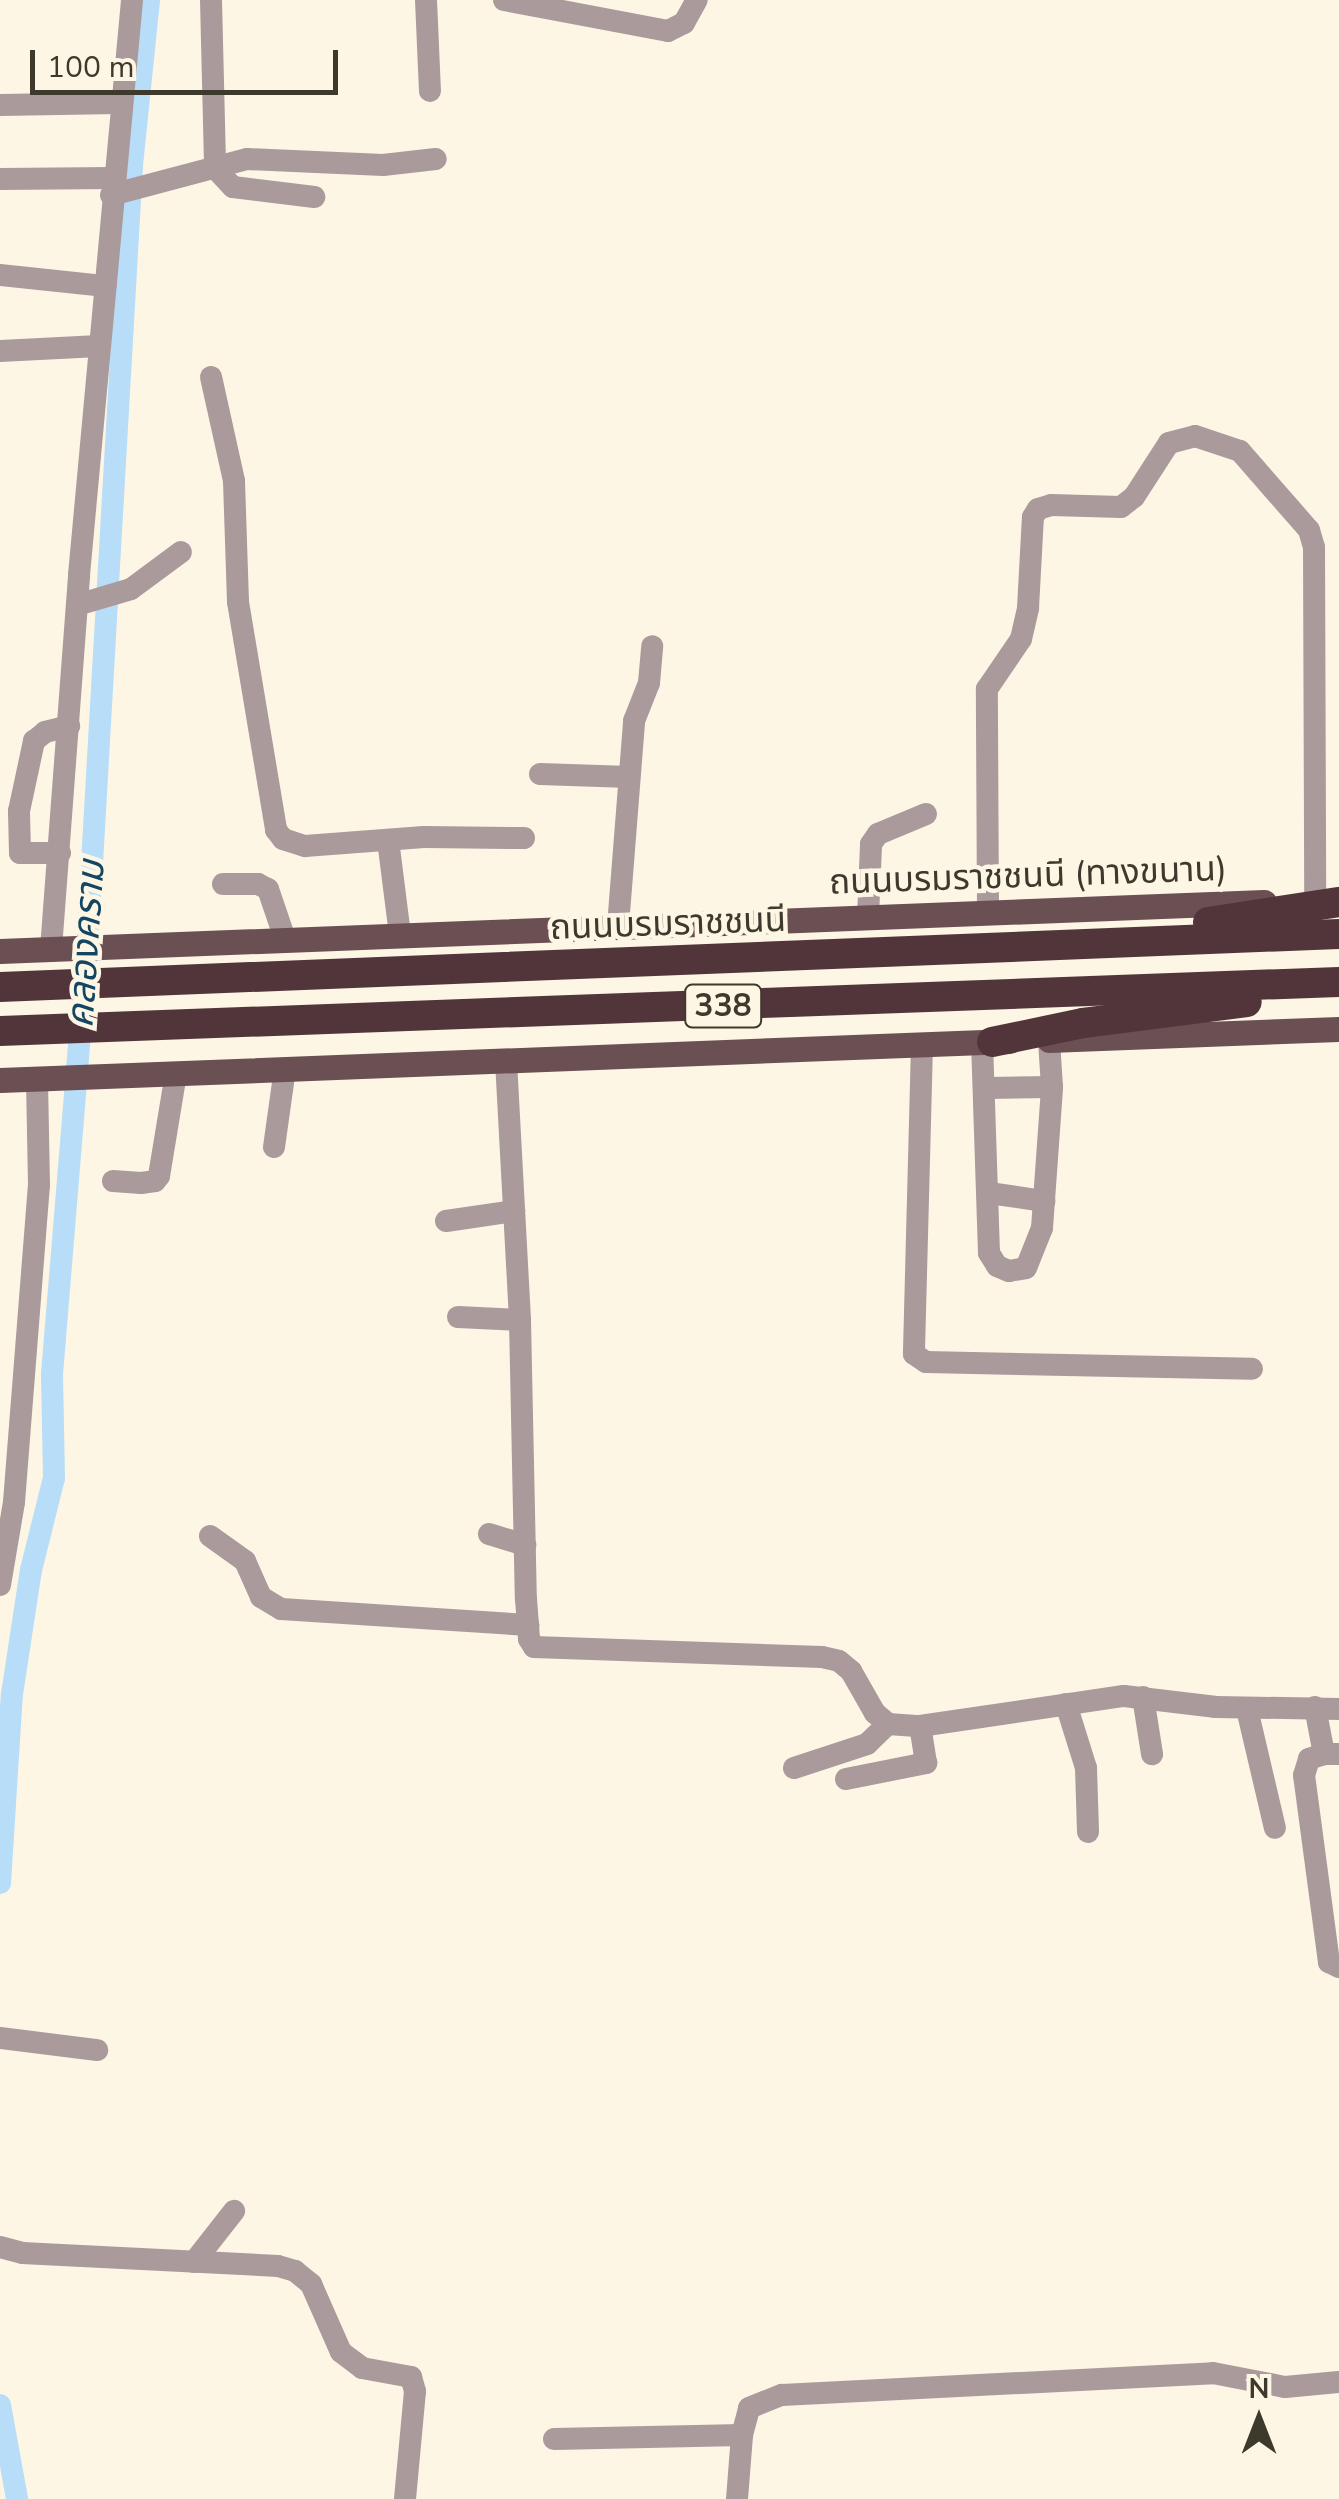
<!DOCTYPE html>
<html>
<head>
<meta charset="utf-8">
<style>
	body { margin:0 }
	#map { position:relative; width:1339px; height:2499px; overflow:hidden; background:#fdf6e4; font-family:"Nunito Sans","Noto Sans Thai",sans-serif }
	div>[style] { position:absolute }
	.canal>* { height:22px; margin:-11px; padding:0 11px; transform-origin:11px; border-radius:11px; background:#b7ddf8 }
	.minor>* { height:22px; margin:-11px; padding:0 11px; transform-origin:11px; border-radius:11px; background:#aa9a9c }
	.major>* { height:25px; margin:-12.5px; padding:0 12.5px; transform-origin:12.5px; border-radius:12.5px; background:#6a4f53 }
	.highway>* { height:30px; margin:-15px; padding:0 15px; transform-origin:15px; border-radius:15px; background:#52353a }
	span { translate:-50% -50%; white-space:nowrap; text-align:center; line-height:1.15; -webkit-text-stroke:9px #fdf6e4; paint-order:stroke }
	.shield-label span { padding:2px 8px; background:#fdf6e4; border:2px solid; border-radius:8px; -webkit-text-stroke-width:0 }
	.shield-label { font-size:32px; color:#3e392d; font-weight:700 }
	.street-label { font-size:35px; color:#3e392d }
	.water-label { font-size:38px; color:#144664; font-style:italic }
	.north { position:absolute; left:1209px; top:2369px; width:100px; height:100px; -webkit-text-stroke:8px #fdf6e4; paint-order:stroke; rotate:0deg; font-size:28px; font-weight:700; line-height:40px; text-align:center; color:#3e392d }
	.north::after { content:''; display:block; margin:auto; width:35px; height:45px; background:#3e392d; clip-path:polygon(50% 0,100% 100%,50% 72%,0 100%) }
	.scale { position:absolute; left:30px; top:50px; width:308px; height:45px; box-sizing:border-box; border:5px solid #3e392d; border-top:0; padding-left:12px; font-size:30px; line-height:35px; white-space:nowrap; color:#3e392d; -webkit-text-stroke:8px #fdf6e4; paint-order:stroke }
</style>
</head>
<body>
<div id="map">
	<div class="canal">
		<i style="left:0;top:1883px;width:189px;rotate:-86.4deg"></i>
		<i style="left:12px;top:1694px;width:125px;rotate:-81.3deg"></i>
		<i style="left:31px;top:1570px;width:95px;rotate:-76deg"></i>
		<i style="left:54px;top:1478px;width:104px;rotate:-91.1deg"></i>
		<i style="left:52px;top:1374px;width:442px;rotate:-85.3deg"></i>
		<i style="left:88px;top:933px;width:769px;rotate:-86.72deg"></i>
		<i style="left:132px;top:165px;width:166px;rotate:-84.1deg"></i>
		<i style="left:0;top:2405px;width:96px;rotate:79.7deg"></i>
	</div>
	<div class="minor">
		<i style="left:211px;top:0;width:168px;rotate:88.6deg"></i>
		<i style="left:215px;top:168px;width:26px;rotate:47deg"></i>
		<i style="left:233px;top:187px;width:82px;rotate:7deg"></i>
		<i style="left:426px;top:0;width:91px;rotate:87.5deg"></i>
		<i style="left:504px;top:0;width:167px;rotate:10.7deg"></i>
		<i style="left:668px;top:31px;width:18px;rotate:-27deg"></i>
		<i style="left:684px;top:23px;width:26px;rotate:-61deg"></i>
		<i style="left:0;top:105px;width:119px;rotate:-1deg"></i>
		<i style="left:0;top:179px;width:113px;rotate:-0.5deg"></i>
		<i style="left:111px;top:195px;width:141px;rotate:-14.8deg"></i>
		<i style="left:247px;top:159px;width:136px;rotate:2.5deg"></i>
		<i style="left:383px;top:165px;width:53px;rotate:-6.5deg"></i>
		<i style="left:0;top:275px;width:106px;rotate:6deg"></i>
		<i style="left:0;top:351px;width:99px;rotate:-2.9deg"></i>
		<i style="left:211px;top:377px;width:107px;rotate:77.5deg"></i>
		<i style="left:234px;top:481px;width:121px;rotate:88.1deg"></i>
		<i style="left:238px;top:602px;width:231px;rotate:80.5deg"></i>
		<i style="left:276px;top:830px;width:11px;rotate:52deg"></i>
		<i style="left:283px;top:839px;width:23px;rotate:18deg"></i>
		<i style="left:305px;top:846px;width:119px;rotate:-4.3deg"></i>
		<i style="left:424px;top:837px;width:100px;rotate:0.6deg"></i>
		<i style="left:77px;top:605px;width:56px;rotate:-16.5deg"></i>
		<i style="left:131px;top:589px;width:62px;rotate:-36.5deg"></i>
		<i style="left:540px;top:774px;width:89px;rotate:1.9deg"></i>
		<i style="left:388px;top:840px;width:96px;rotate:82.8deg"></i>
		<i style="left:60px;top:853px;width:40px;rotate:180deg"></i>
		<i style="left:20px;top:853px;width:42px;rotate:-91.4deg"></i>
		<i style="left:19px;top:811px;width:72px;rotate:-77.9deg"></i>
		<i style="left:34px;top:741px;width:14px;rotate:-39deg"></i>
		<i style="left:45px;top:732px;width:25px;rotate:-14deg"></i>
		<i style="left:223px;top:884px;width:35px"></i>
		<i style="left:258px;top:884px;width:11px;rotate:27deg"></i>
		<i style="left:268px;top:889px;width:53px;rotate:71.2deg"></i>
		<i style="left:988px;top:912px;width:223px;rotate:-90.3deg"></i>
		<i style="left:987px;top:689px;width:60px;rotate:-55.8deg"></i>
		<i style="left:1021px;top:639px;width:32px;rotate:-77deg"></i>
		<i style="left:1028px;top:608px;width:91px;rotate:-86.9deg"></i>
		<i style="left:1033px;top:517px;width:9px;rotate:-58deg"></i>
		<i style="left:1038px;top:509px;width:14px;rotate:-17deg"></i>
		<i style="left:1051px;top:505px;width:70px;rotate:1.6deg"></i>
		<i style="left:1121px;top:507px;width:16px;rotate:-38deg"></i>
		<i style="left:1134px;top:497px;width:64px;rotate:-57.1deg"></i>
		<i style="left:1169px;top:443px;width:27px;rotate:-15deg"></i>
		<i style="left:1195px;top:436px;width:47px;rotate:18.4deg"></i>
		<i style="left:1240px;top:451px;width:105px;rotate:48.9deg"></i>
		<i style="left:1309px;top:530px;width:18px;rotate:74deg"></i>
		<i style="left:1314px;top:547px;width:353px;rotate:89.8deg"></i>
		<i style="left:868px;top:917px;width:73px;rotate:-87.6deg"></i>
		<i style="left:871px;top:844px;width:12px;rotate:-55deg"></i>
		<i style="left:878px;top:834px;width:52px;rotate:-22.6deg"></i>
		<i style="left:618px;top:926px;width:206px;rotate:-85.5deg"></i>
		<i style="left:634px;top:721px;width:41px;rotate:-68.5deg"></i>
		<i style="left:649px;top:683px;width:37px;rotate:-85deg"></i>
		<i style="left:51px;top:949px;width:375px;rotate:-85.7deg"></i>
		<i style="left:79px;top:575px;width:577px;rotate:-84.73deg"></i>
		<i style="left:982px;top:1042px;width:211px;rotate:88.1deg"></i>
		<i style="left:989px;top:1253px;width:15px;rotate:58deg"></i>
		<i style="left:997px;top:1266px;width:13px;rotate:23deg"></i>
		<i style="left:1009px;top:1271px;width:17px;rotate:-10deg"></i>
		<i style="left:1026px;top:1268px;width:43px;rotate:-68.2deg"></i>
		<i style="left:1042px;top:1228px;width:141px;rotate:-85.9deg"></i>
		<i style="left:1052px;top:1087px;width:47px;rotate:-93.7deg"></i>
		<i style="left:922px;top:1045px;width:309px;rotate:91.5deg"></i>
		<i style="left:914px;top:1354px;width:14px;rotate:34deg"></i>
		<i style="left:926px;top:1362px;width:326px;rotate:1.2deg"></i>
		<i style="left:506px;top:1061px;width:259px;rotate:86.9deg"></i>
		<i style="left:520px;top:1320px;width:279px;rotate:88.8deg"></i>
		<i style="left:526px;top:1599px;width:40px;rotate:85.7deg"></i>
		<i style="left:529px;top:1639px;width:9px;rotate:58deg"></i>
		<i style="left:534px;top:1647px;width:288px;rotate:2deg"></i>
		<i style="left:822px;top:1657px;width:17px;rotate:13deg"></i>
		<i style="left:839px;top:1661px;width:16px;rotate:40deg"></i>
		<i style="left:851px;top:1671px;width:48px;rotate:60.3deg"></i>
		<i style="left:875px;top:1713px;width:17px;rotate:40deg"></i>
		<i style="left:888px;top:1724px;width:32px;rotate:4deg"></i>
		<i style="left:920px;top:1726px;width:206px;rotate:-8.4deg"></i>
		<i style="left:1124px;top:1696px;width:93px;rotate:6.8deg"></i>
		<i style="left:1216px;top:1707px;width:123px;rotate:0.9deg"></i>
		<i style="left:987px;top:1088px;width:65px;rotate:-0.9deg"></i>
		<i style="left:274px;top:1147px;width:79px;rotate:-82deg"></i>
		<i style="left:113px;top:1181px;width:28px;rotate:4deg"></i>
		<i style="left:141px;top:1183px;width:14px;rotate:-8deg"></i>
		<i style="left:155px;top:1181px;width:6px;rotate:-51deg"></i>
		<i style="left:159px;top:1176px;width:104px;rotate:-80.6deg"></i>
		<i style="left:989px;top:1193px;width:56px;rotate:8.3deg"></i>
		<i style="left:446px;top:1221px;width:69px;rotate:-8.4deg"></i>
		<i style="left:458px;top:1317px;width:62px;rotate:2.8deg"></i>
		<i style="left:489px;top:1534px;width:38px;rotate:17deg"></i>
		<i style="left:210px;top:1536px;width:43px;rotate:35.5deg"></i>
		<i style="left:245px;top:1561px;width:39px;rotate:66deg"></i>
		<i style="left:261px;top:1597px;width:23px;rotate:31deg"></i>
		<i style="left:281px;top:1609px;width:248px;rotate:3.7deg"></i>
		<i style="left:0;top:1585px;width:84px;rotate:-80.4deg"></i>
		<i style="left:14px;top:1502px;width:318px;rotate:-85.5deg"></i>
		<i style="left:39px;top:1185px;width:106px;rotate:-91.1deg"></i>
		<i style="left:1143px;top:1697px;width:58px;rotate:81deg"></i>
		<i style="left:1066px;top:1704px;width:67px;rotate:72.6deg"></i>
		<i style="left:1086px;top:1768px;width:64px;rotate:88.2deg"></i>
		<i style="left:1315px;top:1707px;width:48px;rotate:79.2deg"></i>
		<i style="left:1324px;top:1754px;width:14px"></i>
		<i style="left:1247px;top:1709px;width:122px;rotate:76.8deg"></i>
		<i style="left:1324px;top:1754px;width:16px;rotate:162deg"></i>
		<i style="left:1309px;top:1759px;width:17px;rotate:107deg"></i>
		<i style="left:1304px;top:1775px;width:189px;rotate:82.4deg"></i>
		<i style="left:1329px;top:1962px;width:11px;rotate:27deg"></i>
		<i style="left:794px;top:1768px;width:77px;rotate:-18.2deg"></i>
		<i style="left:867px;top:1744px;width:29px;rotate:-44deg"></i>
		<i style="left:846px;top:1779px;width:82px;rotate:-11.3deg"></i>
		<i style="left:926px;top:1763px;width:37px;rotate:-99deg"></i>
		<i style="left:0;top:2038px;width:98px;rotate:7.1deg"></i>
		<i style="left:0;top:2247px;width:23px;rotate:15deg"></i>
		<i style="left:22px;top:2253px;width:256px;rotate:2.9deg"></i>
		<i style="left:278px;top:2266px;width:18px;rotate:16deg"></i>
		<i style="left:295px;top:2271px;width:21px;rotate:39deg"></i>
		<i style="left:311px;top:2284px;width:74px;rotate:66.2deg"></i>
		<i style="left:341px;top:2352px;width:26px;rotate:37deg"></i>
		<i style="left:362px;top:2368px;width:50px;rotate:10.4deg"></i>
		<i style="left:411px;top:2377px;width:15px;rotate:74deg"></i>
		<i style="left:415px;top:2391px;width:108px;rotate:95.3deg"></i>
		<i style="left:194px;top:2262px;width:65px;rotate:-51.9deg"></i>
		<i style="left:554px;top:2439px;width:188px;rotate:-1.2deg"></i>
		<i style="left:737px;top:2499px;width:64px;rotate:-85.5deg"></i>
		<i style="left:742px;top:2435px;width:28px;rotate:-75deg"></i>
		<i style="left:749px;top:2408px;width:35px;rotate:-22deg"></i>
		<i style="left:782px;top:2395px;width:432px;rotate:-2.9deg"></i>
		<i style="left:1213px;top:2373px;width:73px;rotate:11deg"></i>
		<i style="left:1285px;top:2387px;width:54px;rotate:-5.3deg"></i>
	</div>
	<div class="major">
		<i style="left:0;top:951px;width:1265px;rotate:-2.22deg"></i>
		<i style="left:1049px;top:1040px;width:290px;rotate:-2.2deg"></i>
		<i style="left:0;top:1080px;width:1010px;rotate:-2.21deg"></i>
	</div>
	<div class="highway">
		<i style="left:1208px;top:922px;width:133px;rotate:-8.7deg"></i>
		<i style="left:0;top:987px;width:1340px;rotate:-2.27deg"></i>
		<i style="left:0;top:1031px;width:1340px;rotate:-2.1deg"></i>
		<i style="left:992px;top:1042px;width:93px;rotate:-11.8deg"></i>
		<i style="left:1083px;top:1023px;width:165px;rotate:-7.3deg"></i>
	</div>
	<div class="shield-label">
		<span style="left:723px;top:1006px">338</span>
	</div>
	<div class="street-label">
		<span style="left:1028px;top:876px;rotate:-2deg">ถนนบรมราชชนนี (ทางขนาน)</span>
		<span style="left:668px;top:924px;rotate:-2deg">ถนนบรมราชชนนี</span>
	</div>
	<div class="water-label">
		<span style="left:86px;top:944px;rotate:-86deg">คลองคราม</span>
	</div>
	<div class="north">N</div>
	<div class="scale">100 m</div>
</div>
</body>
</html>
